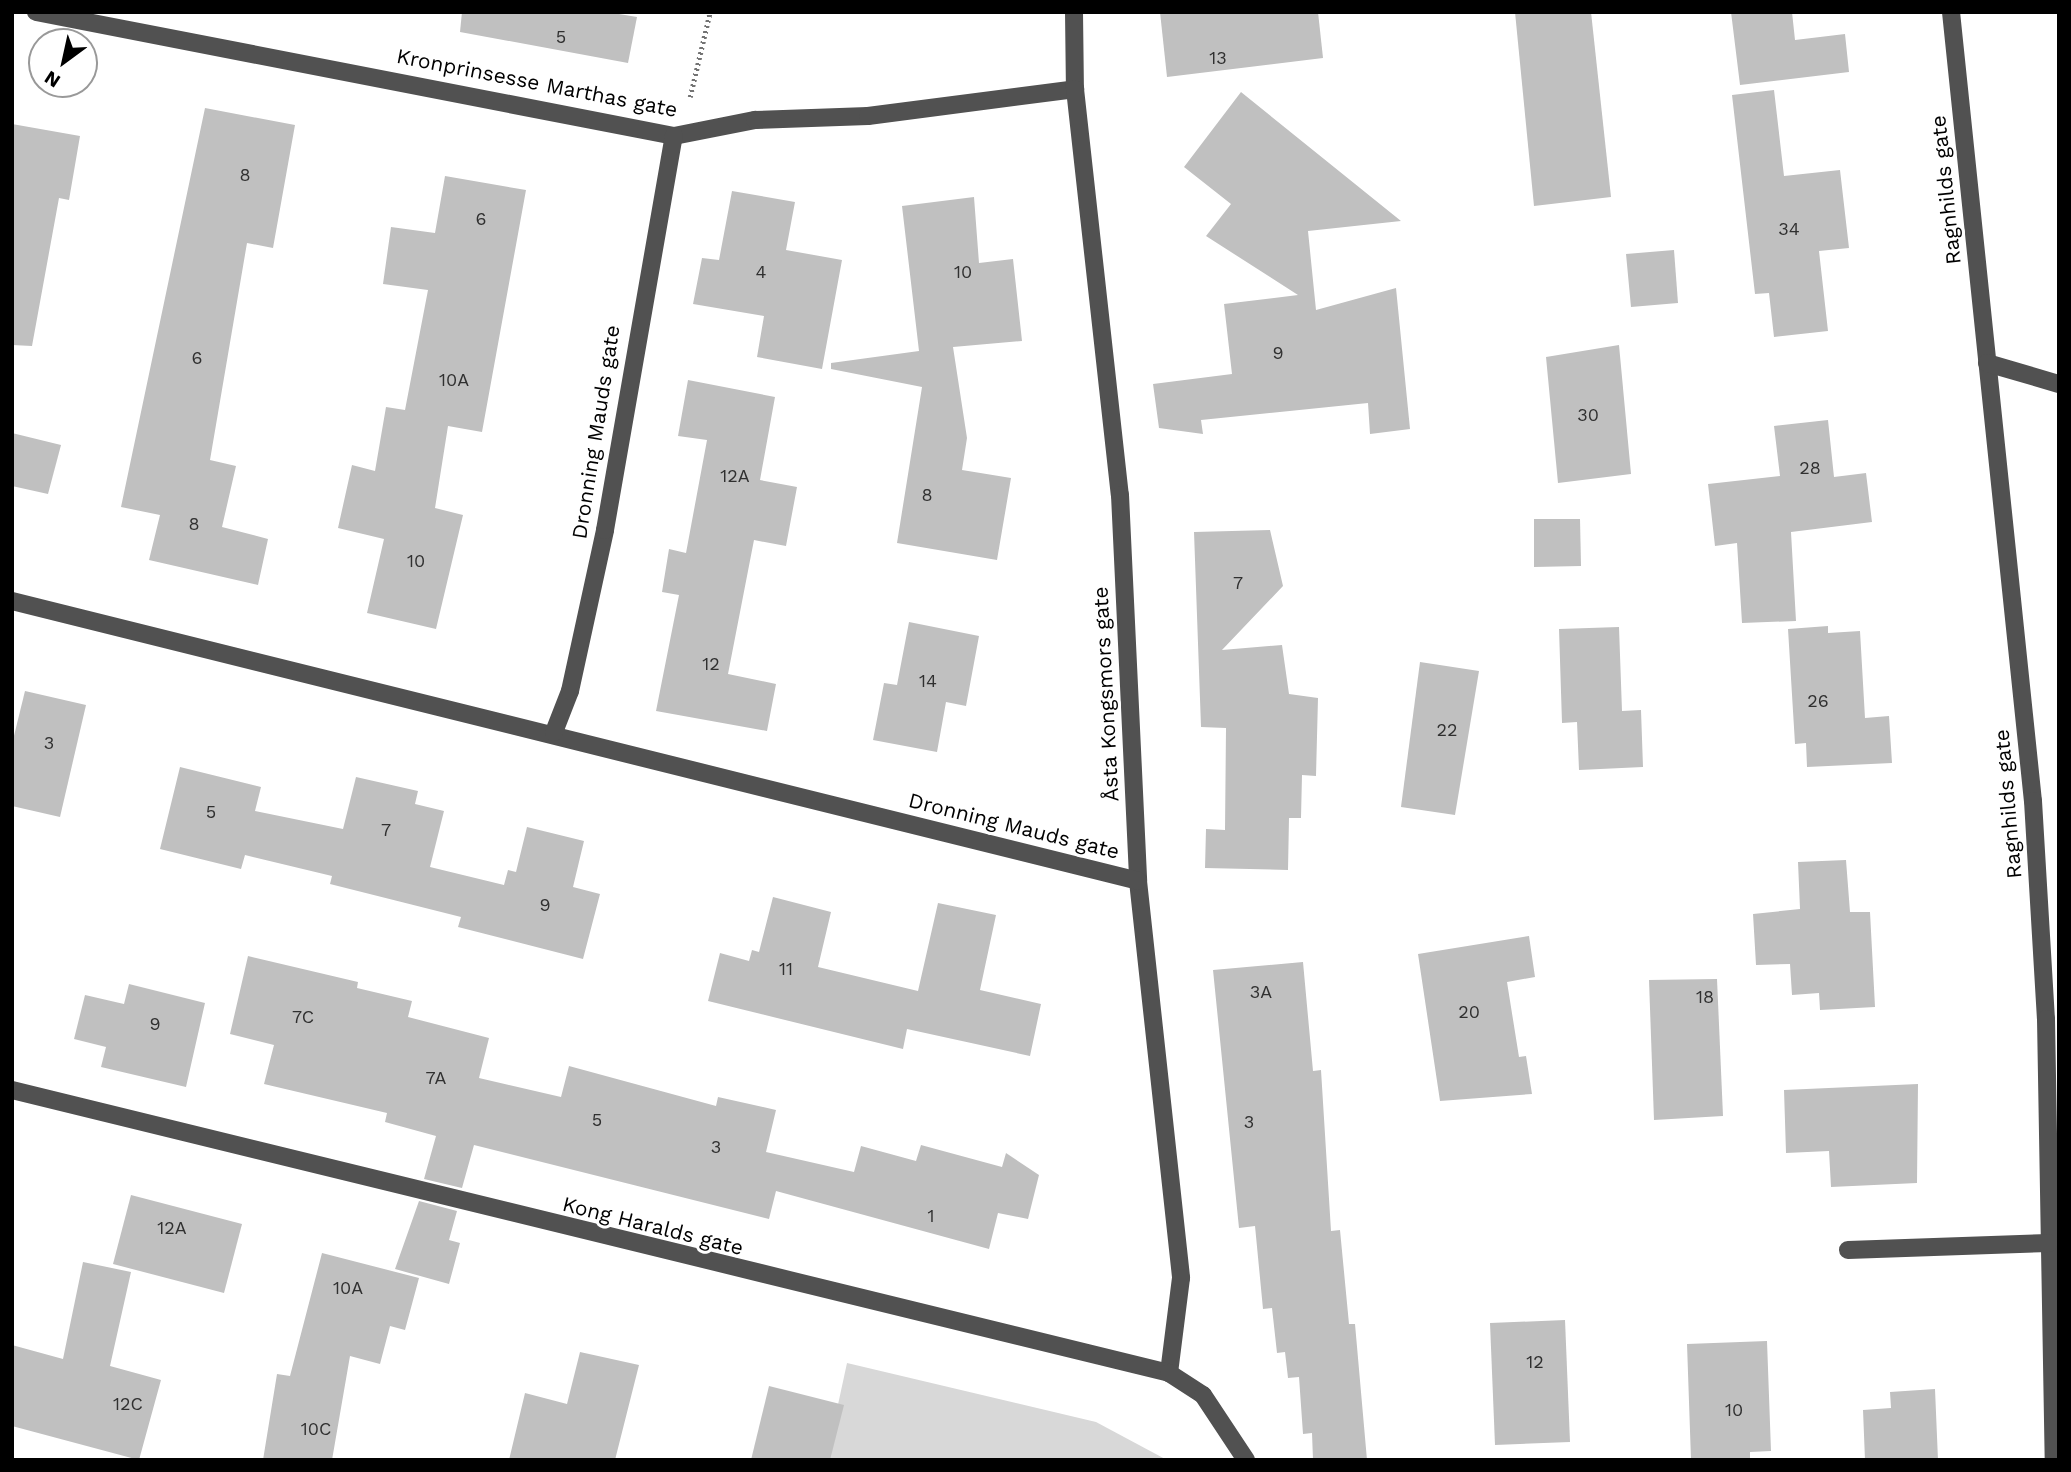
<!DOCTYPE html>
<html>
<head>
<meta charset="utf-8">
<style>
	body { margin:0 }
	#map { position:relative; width:2071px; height:1472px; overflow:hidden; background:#fff; font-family:"Work Sans",sans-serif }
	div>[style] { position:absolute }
	.green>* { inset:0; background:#d8d8d8 }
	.building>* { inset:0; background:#c0c0c0 }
	.path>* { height:4.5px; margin-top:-2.25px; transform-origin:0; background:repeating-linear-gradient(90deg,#737373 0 2px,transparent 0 5.5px) }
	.minor>* { height:18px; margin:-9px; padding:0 9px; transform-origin:9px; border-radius:9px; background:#515151 }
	span { translate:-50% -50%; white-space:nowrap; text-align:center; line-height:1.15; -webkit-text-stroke:6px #fff; paint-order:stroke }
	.number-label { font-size:18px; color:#303030 }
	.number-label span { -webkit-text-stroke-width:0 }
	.street-label { font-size:21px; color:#000 }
	.frame { position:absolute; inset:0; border:14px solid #000; pointer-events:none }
	.north { position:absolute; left:28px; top:28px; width:70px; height:70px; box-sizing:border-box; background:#fff; border:2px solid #999; border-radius:50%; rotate:213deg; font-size:19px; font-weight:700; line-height:28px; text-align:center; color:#000 }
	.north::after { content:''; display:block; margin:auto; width:24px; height:32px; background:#000; clip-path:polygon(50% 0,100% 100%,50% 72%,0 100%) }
</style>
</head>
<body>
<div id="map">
	<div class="green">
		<i style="clip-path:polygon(847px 1363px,1096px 1422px,1167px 1460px,826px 1460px)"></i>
	</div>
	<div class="building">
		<i style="clip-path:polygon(462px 12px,607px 12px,637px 17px,628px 63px,460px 32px)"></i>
		<i style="clip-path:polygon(1160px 12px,1318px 12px,1323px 58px,1167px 77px)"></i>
		<i style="clip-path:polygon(1515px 12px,1591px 12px,1611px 197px,1534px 206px)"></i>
		<i style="clip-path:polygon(1731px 12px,1792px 12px,1795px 40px,1845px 34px,1849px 72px,1740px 85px)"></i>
		<i style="clip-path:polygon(1774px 90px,1784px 176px,1840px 170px,1849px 248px,1819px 251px,1828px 331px,1774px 337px,1769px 293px,1755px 294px,1732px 95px)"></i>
		<i style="clip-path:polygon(1241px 92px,1401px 221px,1308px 231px,1316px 310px,1396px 288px,1410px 429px,1370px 434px,1368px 403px,1201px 420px,1203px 434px,1159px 428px,1153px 384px,1232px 374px,1224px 304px,1298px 295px,1206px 236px,1231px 204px,1184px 167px)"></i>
		<i style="clip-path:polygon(205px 108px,295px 125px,273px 248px,247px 243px,210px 460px,236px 466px,222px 527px,268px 539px,258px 585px,149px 560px,160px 515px,121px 507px)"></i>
		<i style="clip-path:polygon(12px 124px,80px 136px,69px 200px,59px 198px,32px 346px,12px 345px)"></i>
		<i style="clip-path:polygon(445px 176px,526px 190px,482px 432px,448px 426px,435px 508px,463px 515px,436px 629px,367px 613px,384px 539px,338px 528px,352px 465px,375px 471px,386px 407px,405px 410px,428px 290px,383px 284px,391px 227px,435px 233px)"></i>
		<i style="clip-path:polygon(732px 191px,795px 202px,786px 250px,842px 260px,822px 369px,757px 357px,764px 316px,693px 304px,702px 258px,719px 260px)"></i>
		<i style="clip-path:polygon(974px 197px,979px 263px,1013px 259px,1022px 341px,953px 347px,967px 438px,962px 470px,1011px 478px,997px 560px,897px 543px,922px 387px,831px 369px,831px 363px,919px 351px,902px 206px)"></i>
		<i style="clip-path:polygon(1674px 250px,1678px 303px,1631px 307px,1626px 254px)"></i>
		<i style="clip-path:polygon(1619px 345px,1631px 474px,1558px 483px,1546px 357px)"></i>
		<i style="clip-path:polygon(688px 380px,775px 397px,760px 480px,797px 487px,786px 546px,754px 540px,728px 674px,776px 684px,767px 731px,656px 711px,679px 595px,662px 592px,669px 549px,686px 553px,707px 440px,678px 436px)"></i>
		<i style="clip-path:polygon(1828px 420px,1834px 477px,1866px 473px,1872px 522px,1791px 532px,1796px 621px,1742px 623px,1737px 543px,1715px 546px,1708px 484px,1780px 476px,1774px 426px)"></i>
		<i style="clip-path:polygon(12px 433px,61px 445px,48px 494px,12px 486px)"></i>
		<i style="clip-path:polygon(1534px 519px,1580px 519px,1581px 566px,1534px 567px)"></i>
		<i style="clip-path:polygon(1270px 530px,1283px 586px,1222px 650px,1282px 645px,1289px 694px,1318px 698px,1316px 776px,1302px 775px,1301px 818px,1289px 818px,1288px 870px,1205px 868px,1206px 829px,1225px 830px,1226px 728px,1201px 727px,1194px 532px)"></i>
		<i style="clip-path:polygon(909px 622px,979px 636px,966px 706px,946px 702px,937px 752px,873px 740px,884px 683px,897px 685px)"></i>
		<i style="clip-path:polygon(1828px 626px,1828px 633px,1860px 631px,1865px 718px,1889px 716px,1892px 763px,1807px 767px,1806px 743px,1795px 744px,1788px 629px)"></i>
		<i style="clip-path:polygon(1619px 627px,1622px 711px,1641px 710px,1643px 767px,1579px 770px,1577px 722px,1562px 723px,1559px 629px)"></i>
		<i style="clip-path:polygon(1420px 662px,1479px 671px,1455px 815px,1401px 807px)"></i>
		<i style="clip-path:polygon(25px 691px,86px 705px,60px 817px,12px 806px,12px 744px)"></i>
		<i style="clip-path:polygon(180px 767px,261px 787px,255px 811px,343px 829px,356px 777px,418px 791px,415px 804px,444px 811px,430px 867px,504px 885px,508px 870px,516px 872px,527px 827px,584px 841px,573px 887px,600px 894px,583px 959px,458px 927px,461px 917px,330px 884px,332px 876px,245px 855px,241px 869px,160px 849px)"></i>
		<i style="clip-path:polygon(1846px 860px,1850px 912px,1870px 912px,1875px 1007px,1820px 1010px,1819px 993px,1792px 995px,1790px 964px,1756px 965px,1753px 914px,1800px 909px,1798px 862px)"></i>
		<i style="clip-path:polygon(773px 897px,831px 912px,818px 967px,918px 991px,938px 903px,996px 915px,980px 990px,1041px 1004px,1030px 1056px,907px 1029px,903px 1049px,708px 1001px,720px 953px,749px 961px,752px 950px,759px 952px)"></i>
		<i style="clip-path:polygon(1529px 936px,1535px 977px,1507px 982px,1519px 1057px,1526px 1056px,1532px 1094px,1440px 1101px,1418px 954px)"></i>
		<i style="clip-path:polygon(248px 956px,358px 982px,357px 988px,412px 1001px,408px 1017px,489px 1038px,479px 1078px,561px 1097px,569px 1066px,716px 1106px,718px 1097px,776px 1110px,766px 1152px,854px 1172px,861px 1146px,916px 1161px,921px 1145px,1002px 1167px,1006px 1153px,1039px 1175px,1028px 1219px,998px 1213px,989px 1249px,776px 1191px,769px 1219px,474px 1145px,462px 1188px,424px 1179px,436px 1136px,385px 1122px,387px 1113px,264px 1084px,274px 1045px,230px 1034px)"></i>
		<i style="clip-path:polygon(1303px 962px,1313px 1071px,1321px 1070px,1331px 1231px,1340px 1230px,1349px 1324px,1355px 1324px,1367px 1460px,1313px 1460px,1312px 1433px,1303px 1434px,1299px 1377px,1288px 1378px,1285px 1352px,1277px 1353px,1272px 1308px,1263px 1309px,1255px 1226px,1239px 1228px,1213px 970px)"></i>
		<i style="clip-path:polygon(1717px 979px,1723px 1116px,1654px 1120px,1649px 980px)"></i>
		<i style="clip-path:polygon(129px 984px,205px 1003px,186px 1087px,101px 1067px,106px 1047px,74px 1039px,85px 995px,124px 1004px)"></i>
		<i style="clip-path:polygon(1918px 1084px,1917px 1183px,1831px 1187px,1829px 1151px,1786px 1153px,1784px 1090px)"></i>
		<i style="clip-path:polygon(131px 1195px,242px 1224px,224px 1293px,113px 1264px)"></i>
		<i style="clip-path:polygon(419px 1201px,457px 1211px,449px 1240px,460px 1243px,449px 1284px,395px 1269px)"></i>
		<i style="clip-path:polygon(322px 1253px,419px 1278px,405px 1330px,390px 1326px,380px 1364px,350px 1356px,332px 1460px,263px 1460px,277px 1374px,290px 1376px)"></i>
		<i style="clip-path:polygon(83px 1262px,131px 1272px,110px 1366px,161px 1380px,139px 1460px,12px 1426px,12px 1345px,63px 1359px)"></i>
		<i style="clip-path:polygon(1565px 1320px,1570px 1442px,1495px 1445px,1490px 1323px)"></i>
		<i style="clip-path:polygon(1767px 1341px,1771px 1451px,1750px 1452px,1750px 1460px,1691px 1460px,1687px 1344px)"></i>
		<i style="clip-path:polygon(580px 1352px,639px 1365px,615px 1460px,509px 1460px,525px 1393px,567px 1404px)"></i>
		<i style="clip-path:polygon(769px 1386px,844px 1405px,830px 1460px,751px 1460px)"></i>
		<i style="clip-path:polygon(1935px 1389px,1938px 1460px,1865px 1460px,1863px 1410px,1891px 1408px,1890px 1392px)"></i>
	</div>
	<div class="path">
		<i style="left:690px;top:97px;width:87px;rotate:-76.8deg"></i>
	</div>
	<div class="minor">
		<i style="left:36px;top:12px;width:650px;rotate:11deg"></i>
		<i style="left:674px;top:136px;width:83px;rotate:-11.2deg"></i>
		<i style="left:755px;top:120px;width:113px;rotate:-2deg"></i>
		<i style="left:868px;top:116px;width:209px;rotate:-7.4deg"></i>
		<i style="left:1074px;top:12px;width:77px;rotate:89.3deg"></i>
		<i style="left:1075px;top:89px;width:408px;rotate:83.7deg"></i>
		<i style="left:1120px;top:495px;width:386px;rotate:87.3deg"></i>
		<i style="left:1138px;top:881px;width:399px;rotate:83.8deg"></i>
		<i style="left:1181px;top:1278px;width:96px;rotate:97.2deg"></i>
		<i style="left:1951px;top:12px;width:793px;rotate:84.07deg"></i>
		<i style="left:2033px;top:801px;width:218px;rotate:86.6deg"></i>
		<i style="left:2046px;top:1019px;width:441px;rotate:89deg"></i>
		<i style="left:1987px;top:363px;width:75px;rotate:16.3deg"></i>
		<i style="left:12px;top:601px;width:1160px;rotate:13.96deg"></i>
		<i style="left:554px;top:732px;width:44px;rotate:-68.7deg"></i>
		<i style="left:570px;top:691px;width:165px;rotate:-77.7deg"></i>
		<i style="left:605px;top:530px;width:400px;rotate:-80.1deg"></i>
		<i style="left:12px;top:1090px;width:1191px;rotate:13.74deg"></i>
		<i style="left:1169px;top:1373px;width:40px;rotate:32.9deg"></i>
		<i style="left:1203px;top:1395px;width:78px;rotate:56.5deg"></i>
		<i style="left:1848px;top:1250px;width:201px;rotate:-2deg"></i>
	</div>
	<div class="number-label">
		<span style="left:561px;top:37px">5</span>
		<span style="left:1218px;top:58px">13</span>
		<span style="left:245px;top:175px">8</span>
		<span style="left:481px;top:219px">6</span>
		<span style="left:1789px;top:229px">34</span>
		<span style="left:761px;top:272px">4</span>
		<span style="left:963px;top:272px">10</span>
		<span style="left:1278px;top:353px">9</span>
		<span style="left:197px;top:358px">6</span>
		<span style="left:454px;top:380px">10A</span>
		<span style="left:1588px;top:415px">30</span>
		<span style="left:1810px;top:468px">28</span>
		<span style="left:735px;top:476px">12A</span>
		<span style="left:927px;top:495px">8</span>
		<span style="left:194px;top:524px">8</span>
		<span style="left:416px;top:561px">10</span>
		<span style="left:1238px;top:583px">7</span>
		<span style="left:711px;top:664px">12</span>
		<span style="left:928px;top:681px">14</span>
		<span style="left:1818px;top:701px">26</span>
		<span style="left:1447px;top:730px">22</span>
		<span style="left:49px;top:743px">3</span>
		<span style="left:211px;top:812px">5</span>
		<span style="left:386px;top:830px">7</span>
		<span style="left:545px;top:905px">9</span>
		<span style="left:786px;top:969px">11</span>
		<span style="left:1261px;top:992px">3A</span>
		<span style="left:1705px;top:997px">18</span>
		<span style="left:1469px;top:1012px">20</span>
		<span style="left:303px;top:1017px">7C</span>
		<span style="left:155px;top:1024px">9</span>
		<span style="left:436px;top:1078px">7A</span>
		<span style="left:597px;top:1120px">5</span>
		<span style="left:1249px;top:1122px">3</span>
		<span style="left:716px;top:1147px">3</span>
		<span style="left:931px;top:1216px">1</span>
		<span style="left:172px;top:1228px">12A</span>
		<span style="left:348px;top:1288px">10A</span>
		<span style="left:1535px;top:1362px">12</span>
		<span style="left:128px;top:1404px">12C</span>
		<span style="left:1734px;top:1410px">10</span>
		<span style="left:316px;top:1429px">10C</span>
	</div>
	<div class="street-label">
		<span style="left:537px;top:83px;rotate:11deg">Kronprinsesse Marthas gate</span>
		<span style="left:1946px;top:190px;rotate:-96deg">Ragnhilds gate</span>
		<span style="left:596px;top:432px;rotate:-81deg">Dronning Mauds gate</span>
		<span style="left:1106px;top:694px;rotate:-93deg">Åsta Kongsmors gate</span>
		<span style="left:2008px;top:804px;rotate:-95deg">Ragnhilds gate</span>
		<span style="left:1014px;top:826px;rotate:14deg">Dronning Mauds gate</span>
		<span style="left:653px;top:1226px;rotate:14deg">Kong Haralds gate</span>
	</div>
	<div class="frame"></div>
	<div class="north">N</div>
</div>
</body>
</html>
